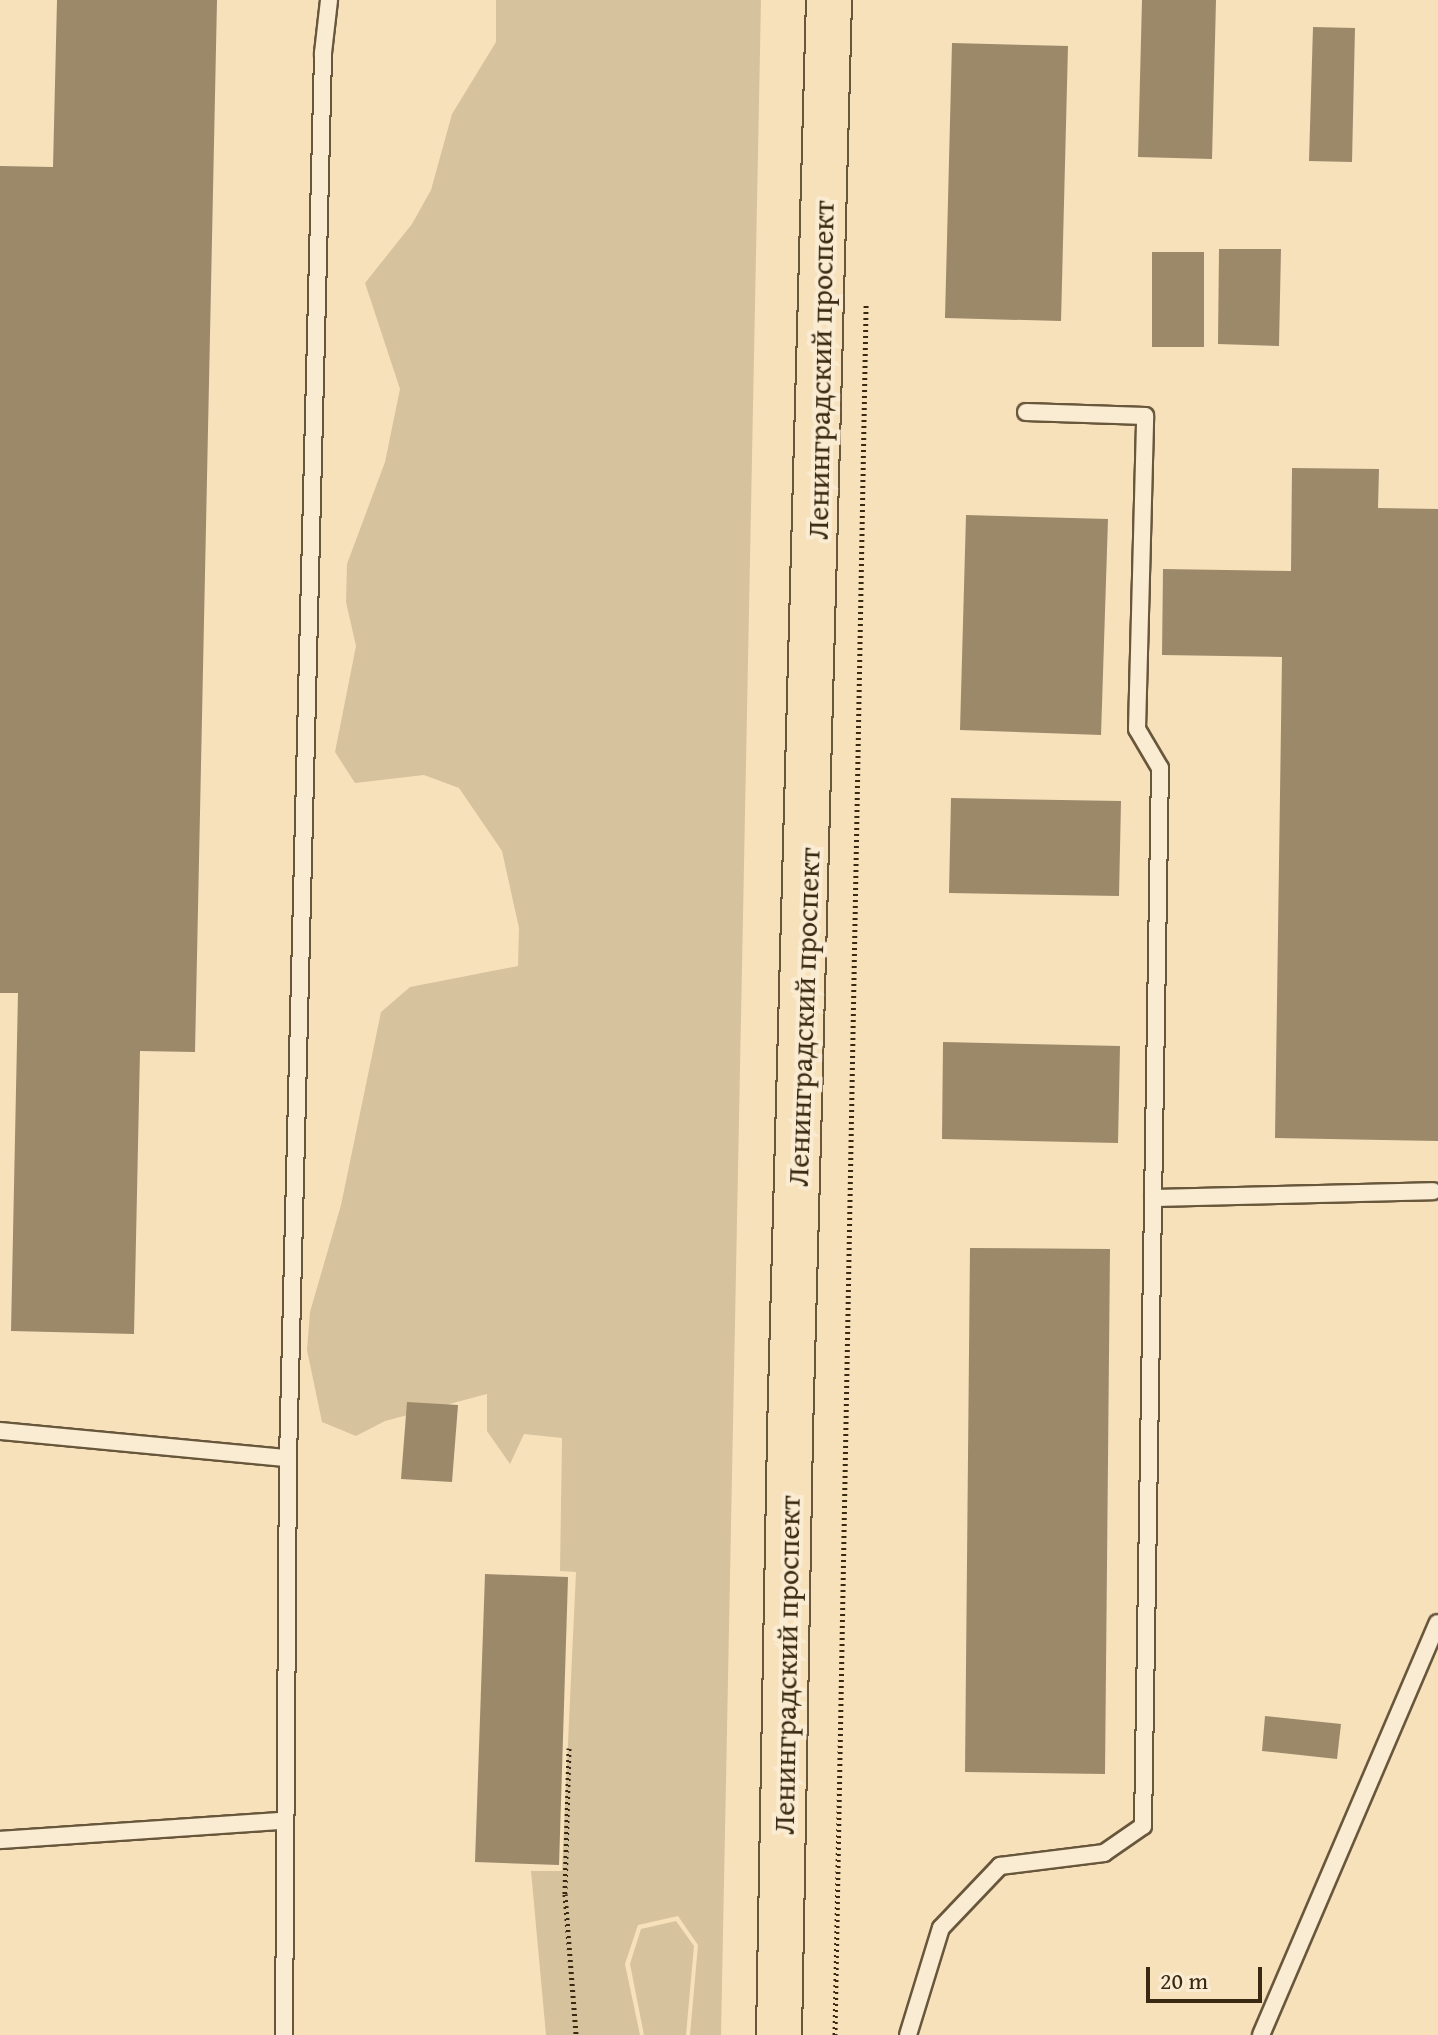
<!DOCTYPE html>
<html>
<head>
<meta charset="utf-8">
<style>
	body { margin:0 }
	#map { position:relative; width:1438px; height:2035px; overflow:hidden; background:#f7e1bb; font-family:"Gentium Book Plus",serif }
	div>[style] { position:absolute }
	.green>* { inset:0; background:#d7c29e }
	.building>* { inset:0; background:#9c896a }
	.path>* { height:5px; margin-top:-2.5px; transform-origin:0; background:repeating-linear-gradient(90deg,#3a2912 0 2px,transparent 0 6px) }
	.roads { filter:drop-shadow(2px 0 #69573c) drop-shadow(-2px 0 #69573c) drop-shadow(0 2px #69573c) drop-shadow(0 -2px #69573c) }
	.service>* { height:16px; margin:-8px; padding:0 8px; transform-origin:8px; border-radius:8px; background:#faecd3 }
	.primary>* { height:44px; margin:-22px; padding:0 22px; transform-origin:22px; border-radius:22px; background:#f7e1bb }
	span { translate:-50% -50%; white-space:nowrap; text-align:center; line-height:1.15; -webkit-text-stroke:8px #faecd3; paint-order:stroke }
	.street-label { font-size:30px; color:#3a2912 }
	.scale { position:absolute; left:1146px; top:1967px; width:116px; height:36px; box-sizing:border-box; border:4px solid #3a2912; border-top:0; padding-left:10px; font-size:24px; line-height:28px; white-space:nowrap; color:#3a2912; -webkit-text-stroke:6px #faecd3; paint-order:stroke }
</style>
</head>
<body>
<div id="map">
	<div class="green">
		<i style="clip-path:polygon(496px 0,761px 0,721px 2035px,690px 2035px,698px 1945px,678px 1916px,638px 1925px,625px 1964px,640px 2035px,546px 2035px,531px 1871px,562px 1871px,576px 1572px,560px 1571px,562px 1438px,524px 1434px,510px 1464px,487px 1431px,487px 1394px,385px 1421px,356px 1436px,322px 1422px,307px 1350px,310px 1312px,341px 1205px,381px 1012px,410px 987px,518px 966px,519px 928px,502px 851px,459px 788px,424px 775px,355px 783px,335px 752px,356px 646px,346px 602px,347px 564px,385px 462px,400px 389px,365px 283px,412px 224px,431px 190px,452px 114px,496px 42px)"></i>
		<i style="clip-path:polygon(676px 1921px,694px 1946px,686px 2035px,644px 2035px,630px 1964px,641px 1929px)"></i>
	</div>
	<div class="building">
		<i style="clip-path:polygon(57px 0,217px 0,195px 1052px,140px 1051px,134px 1334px,11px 1331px,18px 993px,0 993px,0 166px,53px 167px)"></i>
		<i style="clip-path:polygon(1142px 0,1216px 0,1212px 159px,1138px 157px)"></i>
		<i style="clip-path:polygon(1313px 27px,1355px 28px,1352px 162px,1309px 161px)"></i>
		<i style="clip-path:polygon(952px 43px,1068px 46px,1061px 321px,945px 318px)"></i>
		<i style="clip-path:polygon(1219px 249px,1281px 249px,1279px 346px,1218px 344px)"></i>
		<i style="clip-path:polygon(1152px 252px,1204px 252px,1204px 347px,1152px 347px)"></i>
		<i style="clip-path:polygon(1292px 468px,1379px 469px,1378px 508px,1438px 509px,1438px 1141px,1275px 1138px,1282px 657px,1162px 655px,1163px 569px,1291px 571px)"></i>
		<i style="clip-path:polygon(966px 515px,1108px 519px,1101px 735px,960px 730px)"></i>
		<i style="clip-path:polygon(951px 798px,1121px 801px,1119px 896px,949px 893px)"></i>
		<i style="clip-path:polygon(943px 1042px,1120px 1046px,1118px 1143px,942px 1139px)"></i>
		<i style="clip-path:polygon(970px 1248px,1110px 1249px,1105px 1774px,965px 1772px)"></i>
		<i style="clip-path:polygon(407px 1402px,458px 1405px,452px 1482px,401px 1479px)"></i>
		<i style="clip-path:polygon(485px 1574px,568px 1577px,559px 1865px,475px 1862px)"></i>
		<i style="clip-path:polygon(1265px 1716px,1341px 1724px,1337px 1759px,1262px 1751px)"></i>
	</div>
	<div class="path">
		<i style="left:569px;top:1748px;width:146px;rotate:91.6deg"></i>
		<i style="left:565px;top:1894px;width:141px;rotate:85.5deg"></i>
		<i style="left:835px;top:2035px;width:1730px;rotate:-88.97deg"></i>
	</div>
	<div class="roads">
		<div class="service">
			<i style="left:1153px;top:1198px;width:280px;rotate:-1.4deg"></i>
			<i style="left:0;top:1431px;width:289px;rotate:5.4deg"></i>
			<i style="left:288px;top:1458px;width:577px;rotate:90.4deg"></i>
			<i style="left:288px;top:1458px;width:1405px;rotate:-88.57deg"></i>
			<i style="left:323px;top:53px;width:53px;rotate:-83.5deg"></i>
			<i style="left:0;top:1840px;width:283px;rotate:-3.9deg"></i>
			<i style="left:908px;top:2035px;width:112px;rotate:-72.9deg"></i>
			<i style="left:941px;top:1928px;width:86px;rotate:-46.4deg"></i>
			<i style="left:1000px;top:1866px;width:105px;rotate:-7.1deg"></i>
			<i style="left:1104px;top:1853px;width:47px;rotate:-34.7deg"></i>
			<i style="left:1143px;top:1826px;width:1058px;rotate:-89.08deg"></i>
			<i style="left:1160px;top:768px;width:45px;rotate:-120.5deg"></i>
			<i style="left:1137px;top:729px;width:313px;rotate:-88.5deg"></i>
			<i style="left:1145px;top:416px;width:119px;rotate:-178.1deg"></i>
			<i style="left:1261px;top:2035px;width:448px;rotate:-66.8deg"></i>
		</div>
		<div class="primary">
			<i style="left:779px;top:2035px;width:603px;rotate:-88.95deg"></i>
			<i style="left:790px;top:1432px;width:1433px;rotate:-88.44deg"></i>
		</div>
	</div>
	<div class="street-label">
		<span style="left:820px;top:370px;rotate:-89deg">Ленинградский проспект</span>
		<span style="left:803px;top:1017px;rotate:-88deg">Ленинградский проспект</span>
		<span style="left:786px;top:1665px;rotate:-89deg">Ленинградский проспект</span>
	</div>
	<div class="scale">20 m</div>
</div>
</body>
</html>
